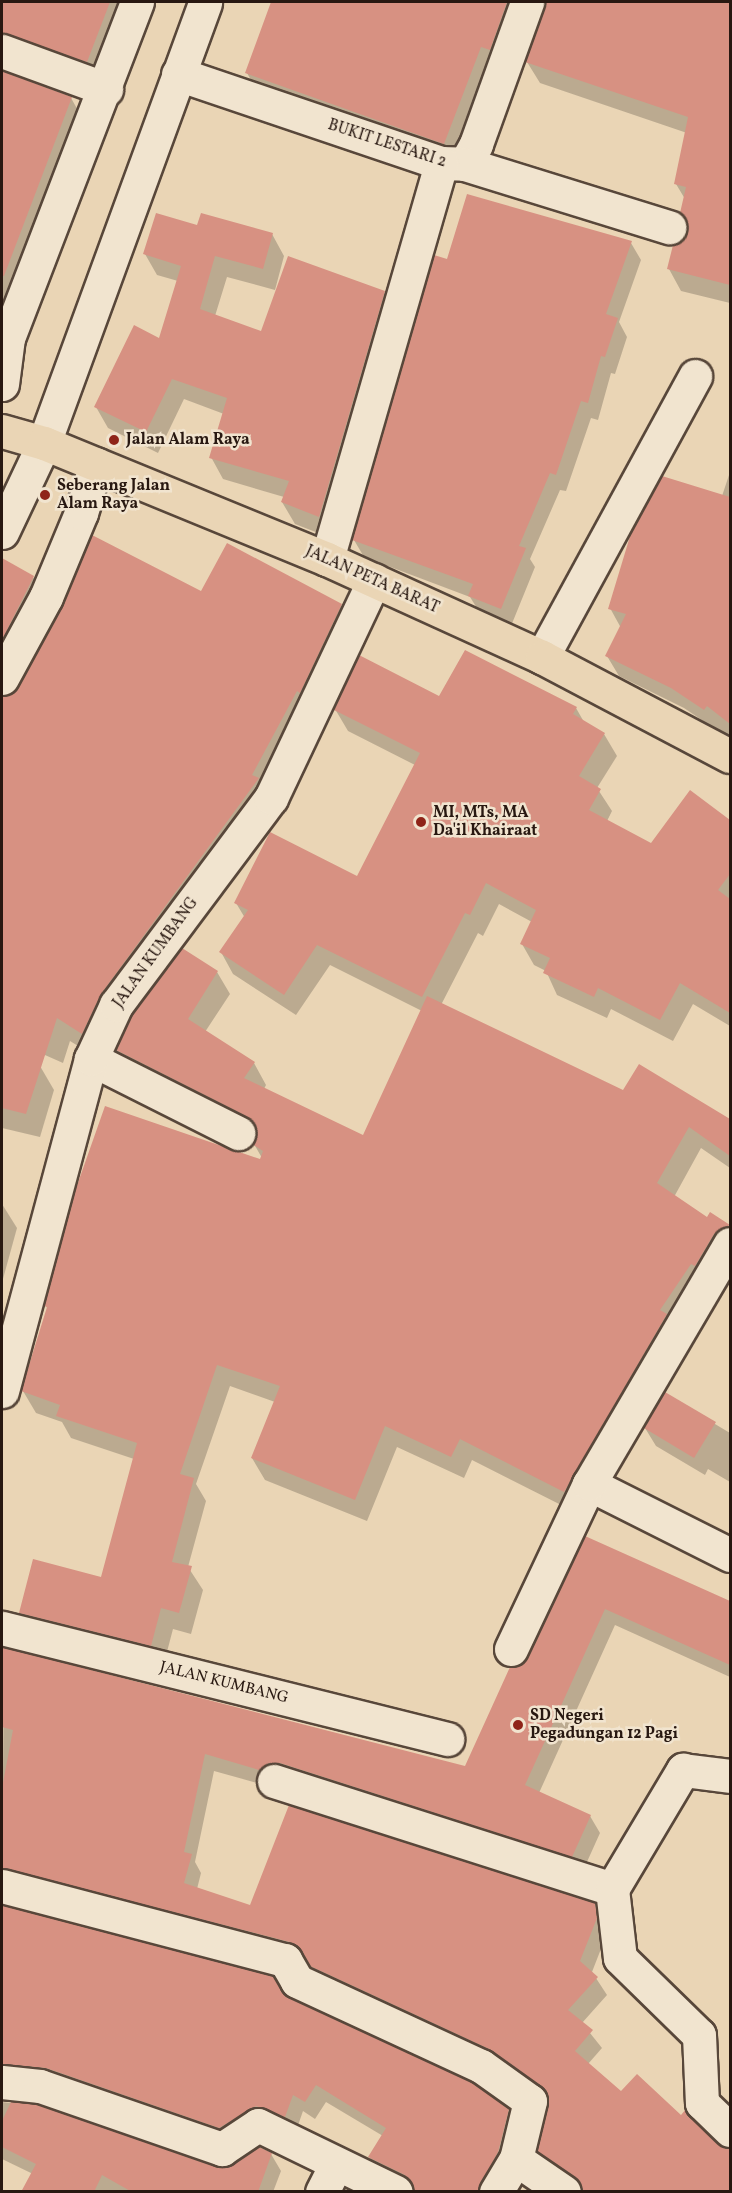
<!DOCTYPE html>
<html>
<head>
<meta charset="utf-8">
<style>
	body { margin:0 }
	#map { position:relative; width:732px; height:2193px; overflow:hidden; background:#ead5b5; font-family:Vollkorn,serif }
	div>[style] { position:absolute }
	.shadow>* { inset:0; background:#0003 }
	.building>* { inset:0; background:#d79182 }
	.roads { filter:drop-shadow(2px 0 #58473a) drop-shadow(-2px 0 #58473a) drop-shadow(0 2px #58473a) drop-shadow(0 -2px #58473a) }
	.minor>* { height:33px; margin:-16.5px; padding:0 16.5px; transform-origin:16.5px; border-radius:16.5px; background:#f1e4cf }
	.major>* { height:33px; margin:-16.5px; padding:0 16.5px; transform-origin:16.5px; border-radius:16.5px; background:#ead5b5 }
	.dots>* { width:16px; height:16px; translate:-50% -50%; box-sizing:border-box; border:3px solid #f1e4cf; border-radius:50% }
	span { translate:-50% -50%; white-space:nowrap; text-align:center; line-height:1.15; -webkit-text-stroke:5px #f1e4cf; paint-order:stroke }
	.street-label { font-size:16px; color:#281811 }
	.poi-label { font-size:16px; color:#281811; font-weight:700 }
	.left { translate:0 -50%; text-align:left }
	.frame { position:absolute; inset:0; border:3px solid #281811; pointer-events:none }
</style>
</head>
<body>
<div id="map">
	<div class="shadow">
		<i style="clip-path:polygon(2px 2px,136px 2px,104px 91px,16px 62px,3px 73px,71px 98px,88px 128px,2px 341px)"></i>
		<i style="clip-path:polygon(272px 2px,730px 2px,730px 303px,681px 291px,669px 269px,689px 233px,685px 199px,676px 184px,687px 133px,540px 83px,527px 62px,546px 8px,537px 5px,457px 165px,259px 94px,247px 73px)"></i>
		<i style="clip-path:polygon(199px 227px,272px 234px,284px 256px,275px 290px,227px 277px,215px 316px,262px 333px,384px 292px,396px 314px,331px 538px,295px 524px,282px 502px,284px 497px,223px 479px,211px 457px,224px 414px,184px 399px,158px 453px,108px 428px,96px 407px,160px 340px,178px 281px,157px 275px,145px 254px)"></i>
		<i style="clip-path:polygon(631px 243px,641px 260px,619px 322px,627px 337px,615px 374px,611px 373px,598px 420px,591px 418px,566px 491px,560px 490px,530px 559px,535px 567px,511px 626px,480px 613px,470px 597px,364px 557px,354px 540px,447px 261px)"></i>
		<i style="clip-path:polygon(730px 472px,730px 739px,684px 708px,619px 676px,607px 656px,621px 628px,610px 608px,722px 496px)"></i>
		<i style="clip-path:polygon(2px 559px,33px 577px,47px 601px,2px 688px)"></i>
		<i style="clip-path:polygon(202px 593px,341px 605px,355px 629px,96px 1057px,70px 1041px,63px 1063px,2px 1036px,2px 696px,12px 696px)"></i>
		<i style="clip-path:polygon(440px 697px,576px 708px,584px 722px,604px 734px,617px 756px,597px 788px,612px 811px,607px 821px,651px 845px,691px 793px,730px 822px,730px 1026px,693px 1004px,673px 1041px,611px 1009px,607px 1018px,557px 995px,546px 971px,534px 965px,522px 944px,532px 922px,499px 904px,483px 936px,478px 933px,441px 1005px,624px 1092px,639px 1066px,730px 1120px,730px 1168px,701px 1148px,674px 1197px,707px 1219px,711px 1214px,730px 1227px,730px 1254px,714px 1236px,726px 1257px,577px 1513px,472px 1460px,464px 1478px,397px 1447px,367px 1521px,265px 1480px,252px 1458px,275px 1402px,230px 1386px,196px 1484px,206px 1501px,188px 1567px,203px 1590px,191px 1634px,173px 1629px,163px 1667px,33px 1634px,20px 1613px,103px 1579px,134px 1459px,71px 1438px,62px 1422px,36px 1413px,23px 1391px,48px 1310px,46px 1306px,262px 1158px,254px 1144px,257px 1136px,130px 1072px,117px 1050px,217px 972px,230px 994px,205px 1032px,254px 1063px,266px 1085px,264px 1089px,364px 1137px,422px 1011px,330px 965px,296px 1015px,233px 974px,221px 952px,245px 918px,236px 903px,358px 878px,415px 765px,348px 731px,335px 709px)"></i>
		<i style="clip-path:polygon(2px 1058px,40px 1066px,54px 1090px,40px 1137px,2px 1128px)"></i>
		<i style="clip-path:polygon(2px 1204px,17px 1228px,3px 1279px,2px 1279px)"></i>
		<i style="clip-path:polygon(665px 1394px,730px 1433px,730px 1482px,708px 1469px,705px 1475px,656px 1446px,645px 1428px)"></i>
		<i style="clip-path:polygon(586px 1538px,730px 1603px,730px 1677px,615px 1625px,539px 1793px,590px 1816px,600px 1833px,582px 1873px,214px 1771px,195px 1862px,201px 1873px,197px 1889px,251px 1907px,594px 1904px,604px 1922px,606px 1936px,592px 1972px,607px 1995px,582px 2023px,602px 2048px,588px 2064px,621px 2093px,681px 2117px,717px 2145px,730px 2149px,730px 2192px,583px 2192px,549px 2168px,539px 2151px,547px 2102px,322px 1984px,313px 1968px,301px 1959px,2px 1889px,4px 1649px,466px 1768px,529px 1658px)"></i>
		<i style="clip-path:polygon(2px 1907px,272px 1977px,288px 1999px,508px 2110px,518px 2128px,494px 2192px,414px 2192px,380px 2175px,370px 2158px,383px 2136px,326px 2102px,315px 2119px,303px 2111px,295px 2134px,230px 2145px,2px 2085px)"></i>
		<i style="clip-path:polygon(2px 2102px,36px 2106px,216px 2168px,271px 2154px,281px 2171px,273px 2192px,28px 2192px,33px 2174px,2px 2159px)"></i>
	</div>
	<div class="building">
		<i style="clip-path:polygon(2px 2px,110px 2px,87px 62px,2px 33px)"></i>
		<i style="clip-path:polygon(271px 2px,507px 2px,490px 50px,481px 47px,444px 144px,245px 73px)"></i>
		<i style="clip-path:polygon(545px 2px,730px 2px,730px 285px,667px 269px,673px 245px,687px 232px,687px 222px,680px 213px,686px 187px,674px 184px,688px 117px,525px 62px)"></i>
		<i style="clip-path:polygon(2px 71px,72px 97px,4px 276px,2px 276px)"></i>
		<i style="clip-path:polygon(467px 194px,632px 241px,606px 314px,618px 318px,605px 357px,601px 356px,588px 403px,581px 401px,556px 475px,550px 473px,519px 546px,526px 548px,501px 609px,468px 596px,473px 584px,352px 540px,434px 255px,447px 259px)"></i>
		<i style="clip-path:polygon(156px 213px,197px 225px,201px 213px,273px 233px,263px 269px,215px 256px,200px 309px,261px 331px,288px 256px,385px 291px,319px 517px,281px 502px,289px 481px,209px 458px,227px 398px,172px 379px,146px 432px,94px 407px,134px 325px,159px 338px,181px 266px,143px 254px)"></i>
		<i style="clip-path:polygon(662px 476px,730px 497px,730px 724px,707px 706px,704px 710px,671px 688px,605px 656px,626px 614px,608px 609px,631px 533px)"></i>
		<i style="clip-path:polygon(92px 535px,201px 591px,227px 543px,342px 604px,300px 693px,297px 691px,252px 775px,259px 778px,101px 994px,82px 1034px,57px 1018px,26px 1114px,2px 1108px,2px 697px,18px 687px,63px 606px)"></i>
		<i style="clip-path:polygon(2px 558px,34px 576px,2px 640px)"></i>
		<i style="clip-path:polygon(465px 650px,577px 707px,573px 714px,605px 733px,579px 776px,601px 789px,589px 810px,651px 843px,690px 790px,730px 820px,730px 874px,718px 890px,730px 899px,730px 1013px,680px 983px,660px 1020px,598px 988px,594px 997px,543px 973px,550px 958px,520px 944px,536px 910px,486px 883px,470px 915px,465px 913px,422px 997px,317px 945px,284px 995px,219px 952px,248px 910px,234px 903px,270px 832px,357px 876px,420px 753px,334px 710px,359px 655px,439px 696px)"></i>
		<i style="clip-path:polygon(182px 948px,218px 971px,188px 1019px,255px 1062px,244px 1078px,363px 1135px,427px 996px,623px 1090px,639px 1064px,730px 1119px,730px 1156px,689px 1127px,657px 1183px,707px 1217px,710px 1212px,730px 1225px,714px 1234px,695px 1266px,691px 1264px,660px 1310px,667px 1314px,564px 1492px,460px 1439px,451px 1457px,385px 1426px,355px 1500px,251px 1458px,280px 1386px,217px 1365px,180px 1474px,194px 1478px,172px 1562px,192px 1566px,179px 1613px,161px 1608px,151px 1646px,19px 1613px,33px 1559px,101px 1577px,137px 1443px,56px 1416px,60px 1405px,21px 1391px,47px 1307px,44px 1306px,74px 1194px,105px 1106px,260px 1159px,263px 1151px,252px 1144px,257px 1131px,246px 1116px,116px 1050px,132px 1015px)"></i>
		<i style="clip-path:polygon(665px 1392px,716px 1422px,694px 1458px,644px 1428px)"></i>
		<i style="clip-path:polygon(585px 1536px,730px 1601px,730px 1665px,605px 1609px,525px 1785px,591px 1815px,572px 1857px,280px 1763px,269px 1763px,259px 1770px,205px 1754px,184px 1852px,192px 1854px,184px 1883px,250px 1905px,289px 1805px,595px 1903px,597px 1918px,580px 1961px,598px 1977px,568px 2010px,593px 2030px,575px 2051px,621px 2091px,637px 2074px,681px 2115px,686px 2109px,717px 2144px,730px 2148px,730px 2192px,582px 2192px,575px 2177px,537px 2151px,547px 2094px,489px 2049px,310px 1966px,301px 1950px,290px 1942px,2px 1868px,2px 1788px,13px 1730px,2px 1727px,2px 1647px,465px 1766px,510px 1667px,521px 1665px,528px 1657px)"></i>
		<i style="clip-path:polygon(2px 1905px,273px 1976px,289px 1998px,472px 2082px,509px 2109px,498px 2152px,477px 2192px,415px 2192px,405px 2175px,368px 2157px,386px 2128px,316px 2085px,305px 2102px,293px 2095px,285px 2117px,256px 2106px,219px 2128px,46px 2068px,2px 2064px)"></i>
		<i style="clip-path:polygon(11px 2102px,36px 2104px,216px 2167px,232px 2165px,259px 2147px,272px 2153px,258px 2192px,132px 2192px,102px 2175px,94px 2192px,21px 2192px,36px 2164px,2px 2147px,2px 2121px)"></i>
	</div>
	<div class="roads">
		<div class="minor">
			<i style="left:2px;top:51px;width:111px;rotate:20.1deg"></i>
			<i style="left:178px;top:74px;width:278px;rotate:18.7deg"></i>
			<i style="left:441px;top:163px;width:24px;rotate:2deg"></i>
			<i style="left:465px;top:164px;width:23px;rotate:-61deg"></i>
			<i style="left:476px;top:144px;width:151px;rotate:-70.2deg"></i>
			<i style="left:465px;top:164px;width:214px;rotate:17.2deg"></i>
			<i style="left:2px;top:384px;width:46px;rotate:-82.6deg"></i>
			<i style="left:8px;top:338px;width:360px;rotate:-69deg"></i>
			<i style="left:2px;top:532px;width:98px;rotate:-64.7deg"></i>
			<i style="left:44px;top:443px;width:469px;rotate:-69.9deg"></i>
			<i style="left:327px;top:559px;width:412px;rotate:-73.9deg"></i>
			<i style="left:542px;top:657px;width:320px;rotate:-61.4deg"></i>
			<i style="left:2px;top:678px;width:92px;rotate:-61.5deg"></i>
			<i style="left:46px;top:597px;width:91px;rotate:-67.4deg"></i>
			<i style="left:81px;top:513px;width:51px;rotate:-73deg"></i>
			<i style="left:91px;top:1059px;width:165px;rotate:26.7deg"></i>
			<i style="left:2px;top:1391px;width:344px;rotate:-75deg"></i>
			<i style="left:91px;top:1059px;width:60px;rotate:-65.2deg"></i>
			<i style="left:116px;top:1005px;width:259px;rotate:-53.2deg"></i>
			<i style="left:271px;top:798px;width:241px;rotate:-64.7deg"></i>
			<i style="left:589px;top:1484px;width:158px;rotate:26.7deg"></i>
			<i style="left:2px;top:1628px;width:459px;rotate:14deg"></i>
			<i style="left:511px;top:1649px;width:183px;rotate:-64.7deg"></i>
			<i style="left:589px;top:1484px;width:278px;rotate:-59.6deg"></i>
			<i style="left:274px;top:1781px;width:355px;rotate:17.7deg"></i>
			<i style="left:612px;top:1889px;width:69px;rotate:83.4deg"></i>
			<i style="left:620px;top:1958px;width:110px;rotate:44.3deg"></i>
			<i style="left:699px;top:2035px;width:68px;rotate:87.5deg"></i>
			<i style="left:702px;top:2103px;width:39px;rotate:44deg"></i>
			<i style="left:2px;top:1886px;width:293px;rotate:14.7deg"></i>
			<i style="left:285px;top:1960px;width:24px;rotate:60deg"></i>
			<i style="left:297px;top:1981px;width:203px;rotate:24.8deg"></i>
			<i style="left:481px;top:2066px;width:60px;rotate:35.5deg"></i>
			<i style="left:530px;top:2101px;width:60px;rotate:103.6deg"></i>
			<i style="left:516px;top:2159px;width:58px;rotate:34.5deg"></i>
			<i style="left:612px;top:1889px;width:139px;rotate:-59.2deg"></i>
			<i style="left:683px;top:1770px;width:47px;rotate:7.3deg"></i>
			<i style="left:2px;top:2082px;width:38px;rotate:6deg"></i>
			<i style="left:40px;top:2086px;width:193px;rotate:19.1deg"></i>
			<i style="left:222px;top:2149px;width:43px;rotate:-33.7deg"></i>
			<i style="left:258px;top:2125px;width:153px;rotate:25.9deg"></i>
			<i style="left:322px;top:2192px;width:30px;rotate:-63deg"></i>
			<i style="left:496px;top:2192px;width:39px;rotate:-59deg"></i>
		</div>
		<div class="major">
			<i style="left:2px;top:431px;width:44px;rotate:15.9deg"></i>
			<i style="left:44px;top:443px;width:306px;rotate:22.3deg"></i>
			<i style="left:327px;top:559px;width:236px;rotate:24.5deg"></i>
			<i style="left:542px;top:657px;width:212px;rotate:27.8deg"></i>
		</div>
	</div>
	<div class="dots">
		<i style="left:114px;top:440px;background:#8f2418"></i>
		<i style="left:45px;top:495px;background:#8f2418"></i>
		<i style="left:421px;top:822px;background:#8f2418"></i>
		<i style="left:518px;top:1725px;background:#8f2418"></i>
	</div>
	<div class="street-label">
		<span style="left:387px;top:144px;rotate:18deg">BUKIT LESTARI 2</span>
		<span style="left:372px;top:580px;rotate:24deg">JALAN PETA BARAT</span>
		<span style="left:156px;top:953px;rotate:-54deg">JALAN KUMBANG</span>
		<span style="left:224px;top:1683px;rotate:14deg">JALAN KUMBANG</span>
	</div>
	<div class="poi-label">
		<span class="left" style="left:126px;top:440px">Jalan Alam Raya</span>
		<span class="left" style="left:57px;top:495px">Seberang Jalan<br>Alam Raya</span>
		<span class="left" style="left:433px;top:822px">MI, MTs, MA<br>Da'il Khairaat</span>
		<span class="left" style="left:530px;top:1725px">SD Negeri<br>Pegadungan 12 Pagi</span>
	</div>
	<div class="frame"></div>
</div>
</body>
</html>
